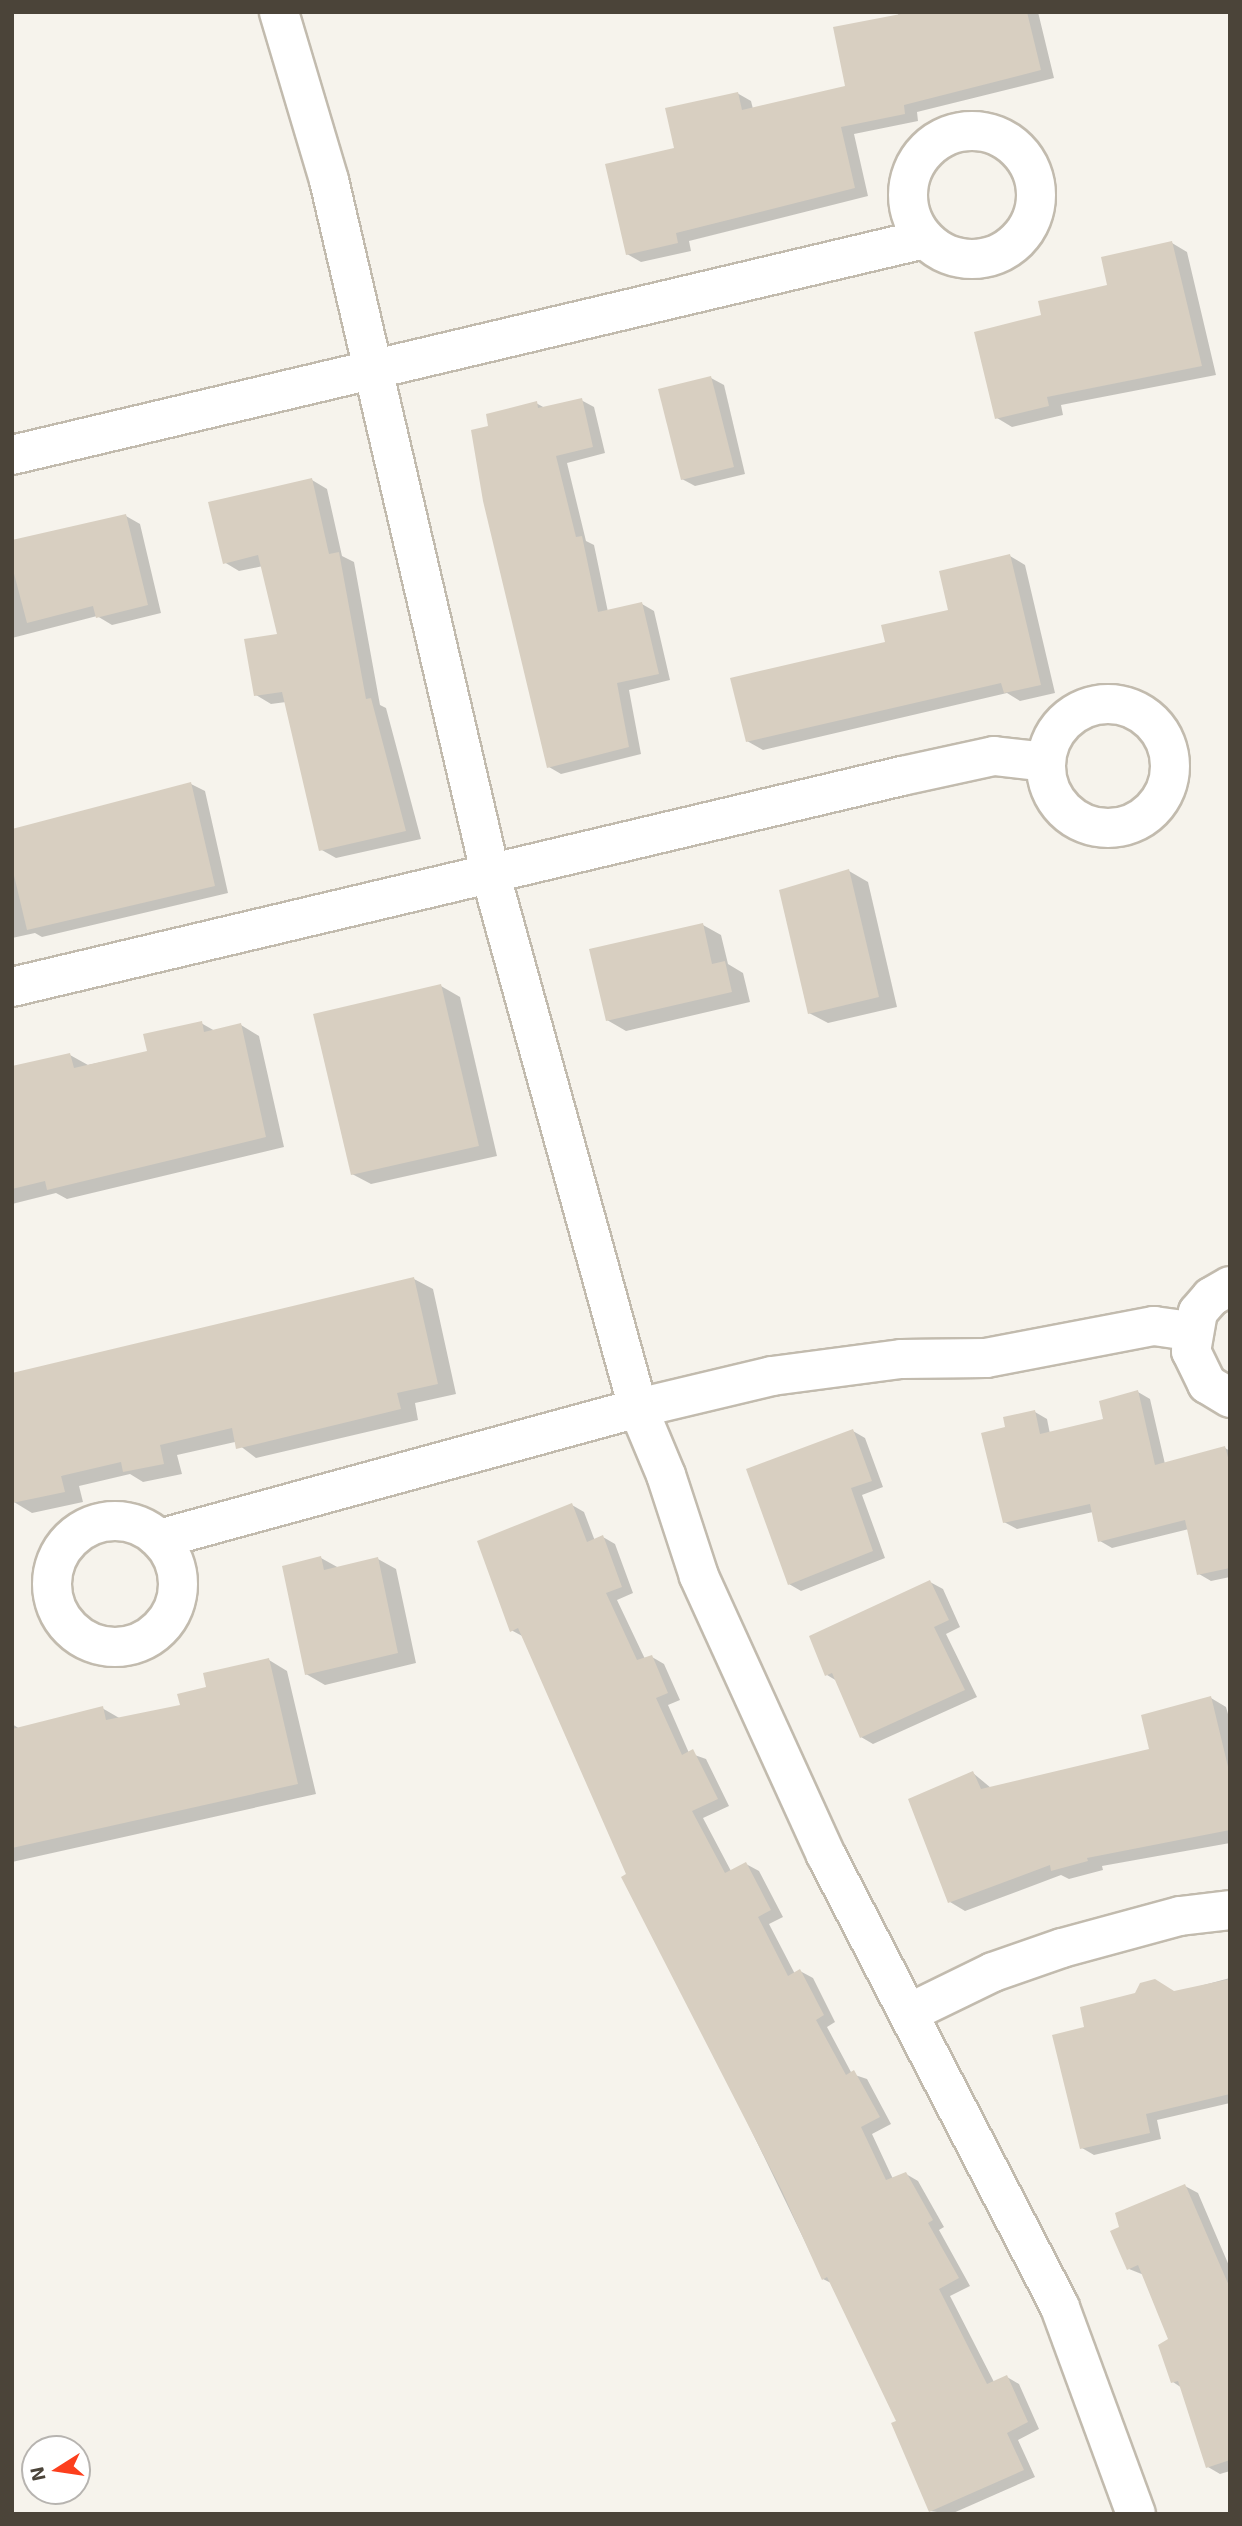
<!DOCTYPE html>
<html>
<head>
<meta charset="utf-8">
<style>
	body { margin:0 }
	#map { position:relative; width:1242px; height:2526px; overflow:hidden; background:#f6f3ec; font-family:"Exo 2",sans-serif }
	div>[style] { position:absolute }
	.shadow>* { inset:0; background:#0003 }
	.building>* { inset:0; background:#d8cfc1 }
	.roads { filter:drop-shadow(2px 0 #c2bbae) drop-shadow(-2px 0 #c2bbae) drop-shadow(0 2px #c2bbae) drop-shadow(0 -2px #c2bbae) }
	.minor>* { height:38px; margin:-19px; padding:0 19px; transform-origin:19px; border-radius:19px; background:#fff }
	.minor>.ring { margin:-19px; padding:0; box-sizing:content-box; background:none; border:38px solid #fff; border-radius:50% }
	span { translate:-50% -50%; white-space:nowrap; text-align:center; line-height:1.15; -webkit-text-stroke:5px #fff; paint-order:stroke }
	.frame { position:absolute; inset:0; border:14px solid #4b4439; pointer-events:none }
	.north { position:absolute; left:21px; top:2435px; width:70px; height:70px; box-sizing:border-box; background:#fff; border:2px solid #b7b4b0; border-radius:50%; rotate:258deg; font-size:19px; font-weight:700; line-height:28px; text-align:center; color:#4b4439 }
	.north::after { content:''; display:block; margin:auto; width:24px; height:32px; background:#fc3f1d; clip-path:polygon(50% 0,100% 100%,50% 72%,0 100%) }
</style>
</head>
<body>
<div id="map">
	<div class="shadow">
		<i style="clip-path:polygon(900px 12px,1038px 12px,1054px 78px,917px 112px,918px 121px,854px 134px,868px 196px,689px 241px,691px 251px,641px 262px,627px 254px,676px 150px,737px 93px,751px 101px,753px 109px,847px 87px)"></i>
		<i style="clip-path:polygon(1172px 243px,1187px 252px,1216px 375px,1061px 405px,1063px 415px,1012px 427px,997px 418px,1043px 316px,1109px 286px)"></i>
		<i style="clip-path:polygon(711px 378px,724px 385px,745px 474px,695px 486px,682px 479px)"></i>
		<i style="clip-path:polygon(581px 400px,594px 407px,605px 453px,567px 463px,586px 541px,594px 545px,608px 612px,642px 604px,654px 611px,670px 680px,629px 690px,641px 754px,561px 774px,549px 767px,490px 427px,536px 403px,545px 408px)"></i>
		<i style="clip-path:polygon(312px 480px,327px 489px,342px 556px,354px 562px,380px 705px,386px 708px,421px 839px,336px 858px,320px 849px,286px 702px,271px 704px,256px 695px,279px 635px,263px 566px,239px 571px,224px 562px)"></i>
		<i style="clip-path:polygon(126px 516px,140px 524px,161px 613px,112px 625px,97px 616px,12px 638px,12px 541px)"></i>
		<i style="clip-path:polygon(1010px 556px,1025px 565px,1055px 693px,1020px 701px,1007px 693px,763px 750px,747px 741px,887px 643px,950px 611px)"></i>
		<i style="clip-path:polygon(191px 784px,205px 791px,228px 893px,42px 937px,35px 933px,12px 938px,12px 830px)"></i>
		<i style="clip-path:polygon(849px 871px,868px 882px,897px 1007px,828px 1023px,809px 1013px)"></i>
		<i style="clip-path:polygon(703px 925px,721px 935px,728px 964px,743px 973px,750px 1002px,626px 1031px,607px 1020px)"></i>
		<i style="clip-path:polygon(441px 986px,460px 997px,497px 1156px,371px 1184px,352px 1174px)"></i>
		<i style="clip-path:polygon(201px 1023px,215px 1031px,241px 1025px,259px 1036px,284px 1147px,67px 1199px,56px 1193px,12px 1204px,12px 1069px,70px 1055px,88px 1065px,149px 1052px)"></i>
		<i style="clip-path:polygon(414px 1279px,433px 1289px,456px 1394px,415px 1403px,418px 1420px,256px 1458px,235px 1442px,177px 1455px,182px 1474px,143px 1482px,130px 1474px,79px 1486px,83px 1502px,32px 1513px,14px 1502px)"></i>
		<i style="clip-path:polygon(1138px 1392px,1150px 1399px,1165px 1464px,1225px 1448px,1230px 1451px,1230px 1577px,1211px 1581px,1199px 1574px,1189px 1529px,1112px 1548px,1100px 1541px,1093px 1512px,1017px 1529px,1004px 1522px,1007px 1428px,1035px 1412px,1047px 1419px,1050px 1434px,1105px 1420px)"></i>
		<i style="clip-path:polygon(853px 1431px,865px 1438px,883px 1487px,862px 1495px,885px 1558px,801px 1591px,789px 1584px)"></i>
		<i style="clip-path:polygon(572px 1505px,584px 1512px,595px 1541px,603px 1537px,615px 1544px,633px 1593px,617px 1600px,645px 1659px,652px 1657px,664px 1664px,680px 1700px,668px 1705px,689px 1753px,706px 1759px,729px 1806px,703px 1818px,731px 1871px,746px 1864px,759px 1871px,783px 1917px,769px 1924px,795px 1974px,800px 1971px,813px 1978px,835px 2022px,827px 2027px,852px 2074px,867px 2079px,891px 2124px,872px 2134px,893px 2179px,906px 2174px,918px 2181px,944px 2227px,939px 2230px,970px 2286px,950px 2296px,994px 2382px,1007px 2377px,1019px 2384px,1039px 2429px,1018px 2440px,1035px 2477px,951px 2514px,930px 2511px,898px 2422px,833px 2284px,823px 2279px,628px 1875px,524px 1637px,511px 1630px)"></i>
		<i style="clip-path:polygon(321px 1558px,339px 1568px,378px 1559px,396px 1569px,416px 1663px,325px 1685px,306px 1674px)"></i>
		<i style="clip-path:polygon(930px 1582px,943px 1589px,960px 1627px,946px 1634px,977px 1697px,873px 1744px,861px 1737px,837px 1681px,827px 1675px)"></i>
		<i style="clip-path:polygon(269px 1660px,287px 1671px,316px 1794px,12px 1862px,12px 1724px,20px 1729px,102px 1708px,121px 1719px,182px 1706px)"></i>
		<i style="clip-path:polygon(1211px 1698px,1226px 1707px,1230px 1721px,1230px 1843px,1102px 1866px,1103px 1870px,1069px 1879px,1061px 1875px,965px 1911px,950px 1902px,973px 1773px,991px 1788px,1151px 1750px)"></i>
		<i style="clip-path:polygon(1230px 1978px,1230px 2103px,1157px 2120px,1161px 2139px,1094px 2155px,1082px 2148px,1086px 2028px,1174px 1993px)"></i>
		<i style="clip-path:polygon(1185px 2186px,1198px 2193px,1230px 2268px,1230px 2471px,1220px 2474px,1208px 2467px,1182px 2388px,1173px 2382px,1170px 2340px,1144px 2275px,1129px 2269px)"></i>
	</div>
	<div class="building">
		<i style="clip-path:polygon(911px 12px,1027px 12px,1041px 70px,904px 105px,905px 114px,841px 127px,855px 188px,676px 233px,678px 243px,626px 255px,605px 164px,674px 148px,665px 108px,738px 92px,742px 110px,845px 86px,833px 27px)"></i>
		<i style="clip-path:polygon(1172px 241px,1202px 366px,1047px 397px,1049px 406px,995px 419px,974px 332px,1041px 315px,1038px 301px,1107px 285px,1101px 257px)"></i>
		<i style="clip-path:polygon(711px 376px,734px 467px,681px 480px,658px 389px)"></i>
		<i style="clip-path:polygon(582px 398px,593px 447px,556px 456px,576px 537px,582px 536px,598px 612px,642px 602px,659px 674px,617px 683px,629px 747px,547px 768px,483px 501px,471px 430px,488px 426px,486px 414px,537px 401px,538px 408px)"></i>
		<i style="clip-path:polygon(312px 478px,329px 554px,339px 552px,366px 699px,371px 698px,406px 831px,319px 851px,282px 692px,254px 696px,244px 639px,277px 634px,258px 555px,223px 564px,208px 502px)"></i>
		<i style="clip-path:polygon(126px 514px,148px 605px,96px 618px,93px 606px,27px 623px,12px 566px,12px 540px)"></i>
		<i style="clip-path:polygon(1010px 554px,1041px 685px,1004px 693px,1001px 683px,746px 742px,730px 678px,885px 642px,881px 625px,948px 610px,939px 571px)"></i>
		<i style="clip-path:polygon(191px 782px,215px 886px,27px 930px,12px 867px,12px 829px)"></i>
		<i style="clip-path:polygon(849px 869px,879px 997px,808px 1014px,779px 890px)"></i>
		<i style="clip-path:polygon(703px 923px,712px 964px,725px 961px,732px 992px,606px 1021px,589px 949px)"></i>
		<i style="clip-path:polygon(441px 984px,479px 1146px,351px 1175px,313px 1014px)"></i>
		<i style="clip-path:polygon(202px 1021px,204px 1032px,241px 1023px,266px 1137px,47px 1190px,45px 1181px,12px 1189px,12px 1066px,70px 1053px,74px 1068px,147px 1051px,143px 1034px)"></i>
		<i style="clip-path:polygon(414px 1277px,438px 1384px,397px 1393px,401px 1409px,236px 1449px,232px 1428px,160px 1445px,164px 1464px,123px 1472px,121px 1462px,61px 1476px,65px 1492px,12px 1503px,12px 1373px)"></i>
		<i style="clip-path:polygon(1138px 1390px,1155px 1465px,1225px 1446px,1230px 1465px,1230px 1568px,1197px 1575px,1185px 1520px,1098px 1542px,1090px 1504px,1003px 1523px,981px 1433px,1005px 1427px,1003px 1417px,1035px 1410px,1040px 1434px,1103px 1419px,1099px 1401px)"></i>
		<i style="clip-path:polygon(853px 1429px,872px 1481px,851px 1488px,873px 1551px,788px 1585px,746px 1469px)"></i>
		<i style="clip-path:polygon(572px 1503px,587px 1542px,603px 1535px,622px 1587px,606px 1593px,637px 1660px,652px 1655px,668px 1693px,656px 1698px,682px 1755px,693px 1749px,718px 1799px,692px 1811px,725px 1873px,746px 1862px,771px 1910px,758px 1917px,788px 1976px,800px 1969px,824px 2015px,816px 2020px,846px 2075px,854px 2070px,880px 2117px,861px 2127px,886px 2180px,906px 2172px,933px 2220px,928px 2223px,959px 2278px,939px 2289px,987px 2384px,1007px 2375px,1028px 2422px,1007px 2433px,1024px 2470px,929px 2512px,891px 2423px,896px 2421px,827px 2277px,822px 2280px,782px 2191px,621px 1877px,626px 1874px,518px 1628px,510px 1632px,477px 1541px)"></i>
		<i style="clip-path:polygon(321px 1556px,324px 1570px,378px 1557px,398px 1653px,305px 1675px,282px 1566px)"></i>
		<i style="clip-path:polygon(930px 1580px,949px 1620px,934px 1627px,965px 1690px,860px 1738px,832px 1673px,825px 1676px,809px 1636px)"></i>
		<i style="clip-path:polygon(269px 1658px,298px 1784px,12px 1848px,12px 1729px,103px 1706px,106px 1720px,180px 1705px,177px 1694px,206px 1687px,203px 1673px)"></i>
		<i style="clip-path:polygon(1211px 1696px,1230px 1775px,1230px 1830px,1087px 1858px,1088px 1861px,1051px 1871px,1050px 1865px,948px 1903px,908px 1799px,973px 1771px,981px 1789px,1149px 1749px,1141px 1715px)"></i>
		<i style="clip-path:polygon(1155px 1979px,1174px 1991px,1230px 1979px,1230px 2094px,1146px 2114px,1150px 2133px,1080px 2149px,1052px 2035px,1084px 2027px,1080px 2007px,1135px 1993px,1140px 1983px)"></i>
		<i style="clip-path:polygon(1185px 2184px,1230px 2288px,1230px 2460px,1206px 2468px,1178px 2381px,1171px 2383px,1158px 2345px,1168px 2339px,1138px 2265px,1127px 2270px,1110px 2231px,1119px 2227px,1115px 2213px)"></i>
	</div>
	<div class="roads">
		<div class="minor">
			<i class="ring" style="left:908px;top:131px;width:90px;height:90px"></i>
			<i style="left:12px;top:455px;width:937px;rotate:-13.32deg"></i>
			<i class="ring" style="left:1046px;top:704px;width:86px;height:86px"></i>
			<i style="left:12px;top:987px;width:915px;rotate:-13.34deg"></i>
			<i style="left:902px;top:776px;width:94px;rotate:-12.3deg"></i>
			<i style="left:994px;top:756px;width:52px;rotate:6.6deg"></i>
			<i style="left:1230px;top:1286px;width:22px;rotate:150deg"></i>
			<i style="left:1211px;top:1297px;width:20px;rotate:131deg"></i>
			<i style="left:1198px;top:1312px;width:40px;rotate:100deg"></i>
			<i style="left:1191px;top:1351px;width:37px;rotate:64deg"></i>
			<i style="left:1207px;top:1384px;width:27px;rotate:31deg"></i>
			<i class="ring" style="left:52px;top:1521px;width:88px;height:88px"></i>
			<i style="left:159px;top:1539px;width:497px;rotate:-15.3deg"></i>
			<i style="left:638px;top:1408px;width:556px;rotate:-105.44deg"></i>
			<i style="left:490px;top:872px;width:710px;rotate:-103.1deg"></i>
			<i style="left:329px;top:180px;width:175px;rotate:-106.6deg"></i>
			<i style="left:911px;top:2012px;width:91px;rotate:-26deg"></i>
			<i style="left:993px;top:1972px;width:73px;rotate:-19.2deg"></i>
			<i style="left:1062px;top:1948px;width:122px;rotate:-15.2deg"></i>
			<i style="left:1180px;top:1916px;width:50px;rotate:-6.8deg"></i>
			<i style="left:1136px;top:2514px;width:221px;rotate:-110.2deg"></i>
			<i style="left:1060px;top:2307px;width:509px;rotate:-117.37deg"></i>
			<i style="left:826px;top:1855px;width:307px;rotate:-114.5deg"></i>
			<i style="left:699px;top:1576px;width:106px;rotate:-108.1deg"></i>
			<i style="left:666px;top:1475px;width:73px;rotate:-112.7deg"></i>
			<i style="left:638px;top:1408px;width:138px;rotate:-13.4deg"></i>
			<i style="left:772px;top:1376px;width:130px;rotate:-7.5deg"></i>
			<i style="left:901px;top:1359px;width:85px;rotate:-0.7deg"></i>
			<i style="left:986px;top:1358px;width:171px;rotate:-10.8deg"></i>
			<i style="left:1154px;top:1326px;width:37px;rotate:8deg"></i>
		</div>
	</div>
	<div class="frame"></div>
	<div class="north">N</div>
</div>
</body>
</html>
